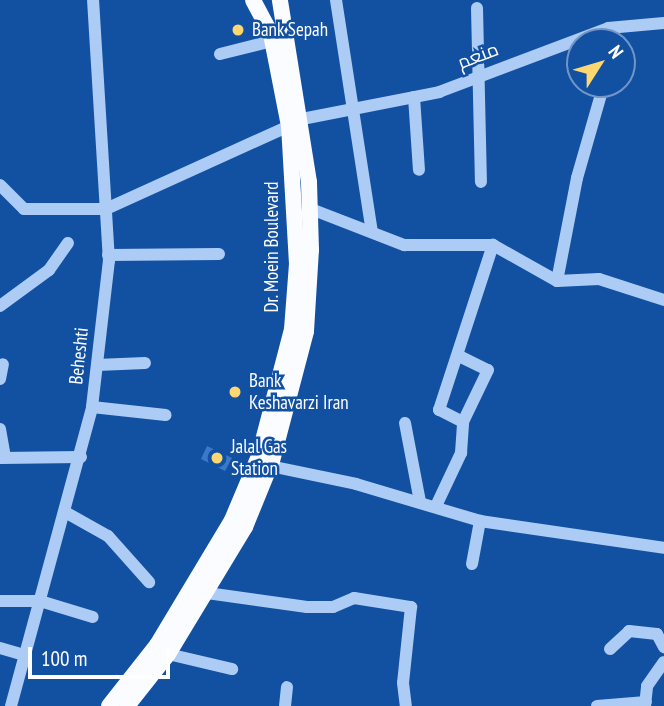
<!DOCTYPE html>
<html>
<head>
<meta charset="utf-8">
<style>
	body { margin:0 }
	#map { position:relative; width:664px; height:706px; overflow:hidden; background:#1250a2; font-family:"PT Sans Narrow",Cairo,sans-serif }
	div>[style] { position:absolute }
	.building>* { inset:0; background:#3b79c8 }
	.minor>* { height:12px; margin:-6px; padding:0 6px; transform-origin:6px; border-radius:6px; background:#acccf5 }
	.major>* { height:16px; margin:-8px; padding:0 8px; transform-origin:8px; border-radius:8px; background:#fafcff }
	.dots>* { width:19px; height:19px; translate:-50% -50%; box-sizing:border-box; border:4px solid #1250a2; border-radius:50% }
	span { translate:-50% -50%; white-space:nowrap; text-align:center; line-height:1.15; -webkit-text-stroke:5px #1250a2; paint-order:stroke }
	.poi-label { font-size:19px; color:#fff }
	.left { translate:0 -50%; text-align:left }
	.street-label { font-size:19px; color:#fff }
	.north { position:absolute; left:566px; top:28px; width:70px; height:70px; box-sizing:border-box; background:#1250a2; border:2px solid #7196c7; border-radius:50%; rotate:53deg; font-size:19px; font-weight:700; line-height:28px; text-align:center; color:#fff }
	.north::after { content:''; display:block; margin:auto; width:24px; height:32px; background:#ffd770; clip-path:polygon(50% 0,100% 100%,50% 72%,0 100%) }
	.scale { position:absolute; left:28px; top:647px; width:142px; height:32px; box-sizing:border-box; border:4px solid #fff; border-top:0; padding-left:9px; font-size:21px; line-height:24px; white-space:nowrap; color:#fff; -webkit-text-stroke:5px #1250a2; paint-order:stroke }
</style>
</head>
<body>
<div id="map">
	<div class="building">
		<i style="clip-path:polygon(207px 446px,232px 458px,225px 471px,201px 459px)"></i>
	</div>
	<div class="minor">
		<i style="left:336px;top:0;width:235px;rotate:81.2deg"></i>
		<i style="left:477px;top:8px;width:174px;rotate:88.7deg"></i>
		<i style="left:220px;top:54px;width:54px;rotate:-14deg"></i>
		<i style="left:414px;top:97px;width:73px;rotate:86.1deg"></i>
		<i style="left:302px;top:119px;width:140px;rotate:-11.1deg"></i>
		<i style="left:439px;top:92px;width:181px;rotate:-20.7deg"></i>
		<i style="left:608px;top:28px;width:56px;rotate:-5.1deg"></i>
		<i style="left:0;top:185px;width:34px;rotate:45deg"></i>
		<i style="left:24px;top:209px;width:82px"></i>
		<i style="left:106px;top:209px;width:201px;rotate:-24.4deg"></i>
		<i style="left:311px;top:209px;width:100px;rotate:21.2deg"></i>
		<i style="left:404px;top:245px;width:89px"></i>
		<i style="left:493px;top:245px;width:73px;rotate:29.4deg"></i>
		<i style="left:557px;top:281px;width:42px;rotate:-2.7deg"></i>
		<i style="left:599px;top:279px;width:68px;rotate:17.9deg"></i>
		<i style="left:108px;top:255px;width:111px;rotate:-0.5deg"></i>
		<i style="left:557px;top:281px;width:105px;rotate:-79deg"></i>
		<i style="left:577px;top:178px;width:98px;rotate:-74deg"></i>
		<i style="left:0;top:306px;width:61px;rotate:-36.3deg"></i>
		<i style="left:49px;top:270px;width:33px;rotate:-55deg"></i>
		<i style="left:459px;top:356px;width:32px;rotate:26deg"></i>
		<i style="left:488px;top:370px;width:58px;rotate:115.7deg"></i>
		<i style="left:463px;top:422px;width:27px;rotate:-153deg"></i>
		<i style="left:439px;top:410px;width:174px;rotate:-71.9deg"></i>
		<i style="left:97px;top:365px;width:48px;rotate:-2.4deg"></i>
		<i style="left:0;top:379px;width:15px;rotate:-79deg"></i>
		<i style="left:92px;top:407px;width:74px;rotate:6.2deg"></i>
		<i style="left:405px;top:423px;width:80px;rotate:79.2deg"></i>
		<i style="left:0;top:429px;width:29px;rotate:80deg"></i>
		<i style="left:0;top:458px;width:81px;rotate:-0.7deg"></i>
		<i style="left:270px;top:466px;width:88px;rotate:11.8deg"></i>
		<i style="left:356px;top:484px;width:129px;rotate:16.6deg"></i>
		<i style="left:480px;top:521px;width:186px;rotate:8.3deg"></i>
		<i style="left:436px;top:506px;width:59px;rotate:-64.7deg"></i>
		<i style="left:461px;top:453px;width:31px;rotate:-86deg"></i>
		<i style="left:65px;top:512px;width:49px;rotate:29.2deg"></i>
		<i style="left:108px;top:536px;width:62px;rotate:48.3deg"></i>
		<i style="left:472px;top:564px;width:44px;rotate:-79.5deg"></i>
		<i style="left:207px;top:593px;width:101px;rotate:8deg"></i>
		<i style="left:307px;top:607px;width:26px"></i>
		<i style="left:333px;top:607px;width:23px;rotate:-23deg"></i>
		<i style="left:354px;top:598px;width:58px;rotate:9deg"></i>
		<i style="left:411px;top:607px;width:76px;rotate:96deg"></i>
		<i style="left:403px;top:683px;width:23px;rotate:83deg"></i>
		<i style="left:0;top:601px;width:40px"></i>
		<i style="left:40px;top:601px;width:55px;rotate:16.8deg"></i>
		<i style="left:0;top:648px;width:26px;rotate:16deg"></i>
		<i style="left:610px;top:649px;width:26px;rotate:-43deg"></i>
		<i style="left:629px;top:631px;width:28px;rotate:6deg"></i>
		<i style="left:657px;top:634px;width:15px;rotate:62deg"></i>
		<i style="left:168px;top:654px;width:66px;rotate:13.2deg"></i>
		<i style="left:11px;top:706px;width:310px;rotate:-74.8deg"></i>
		<i style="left:92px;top:407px;width:147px;rotate:-83.4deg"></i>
		<i style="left:109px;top:261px;width:261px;rotate:-93.5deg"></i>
		<i style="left:285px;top:706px;width:19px;rotate:-84deg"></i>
		<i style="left:597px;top:706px;width:49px;rotate:-4.7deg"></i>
		<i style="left:645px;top:706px;width:20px;rotate:-84deg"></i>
		<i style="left:647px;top:686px;width:29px;rotate:-55deg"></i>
	</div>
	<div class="major">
		<i style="left:109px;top:706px;width:78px;rotate:-51.8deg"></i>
		<i style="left:157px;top:645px;width:146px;rotate:-59deg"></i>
		<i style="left:232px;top:520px;width:69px;rotate:-67.1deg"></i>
		<i style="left:259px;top:456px;width:131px;rotate:-75.4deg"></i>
		<i style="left:292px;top:329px;width:65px;rotate:-85.6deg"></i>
		<i style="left:297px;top:264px;width:138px;rotate:-93.3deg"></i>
		<i style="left:289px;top:126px;width:94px;rotate:-101.1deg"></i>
		<i style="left:271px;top:34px;width:38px;rotate:-118deg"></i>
		<i style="left:127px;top:706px;width:66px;rotate:-51.7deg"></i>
		<i style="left:168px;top:654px;width:149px;rotate:-58.8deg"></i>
		<i style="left:245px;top:527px;width:71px;rotate:-67.8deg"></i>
		<i style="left:272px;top:461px;width:134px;rotate:-75.3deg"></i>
		<i style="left:306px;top:331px;width:81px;rotate:-86.5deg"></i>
		<i style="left:311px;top:250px;width:68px;rotate:-91.7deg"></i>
		<i style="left:309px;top:182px;width:184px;rotate:-99.1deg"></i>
	</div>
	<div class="dots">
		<i style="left:238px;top:30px;background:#ffd770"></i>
		<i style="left:235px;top:392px;background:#ffd770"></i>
		<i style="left:217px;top:458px;background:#ffd770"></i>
	</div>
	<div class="poi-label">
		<span class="left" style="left:252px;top:30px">Bank Sepah</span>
		<span class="left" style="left:249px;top:392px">Bank<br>Keshavarzi Iran</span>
		<span class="left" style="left:231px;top:458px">Jalal Gas<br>Station</span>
	</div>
	<div class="street-label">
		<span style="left:478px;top:56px;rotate:-21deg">منعم</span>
		<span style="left:272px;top:247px;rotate:-90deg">Dr. Moein Boulevard</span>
		<span style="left:79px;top:356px;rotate:-84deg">Beheshti</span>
	</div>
	<div class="north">N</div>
	<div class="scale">100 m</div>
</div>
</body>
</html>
